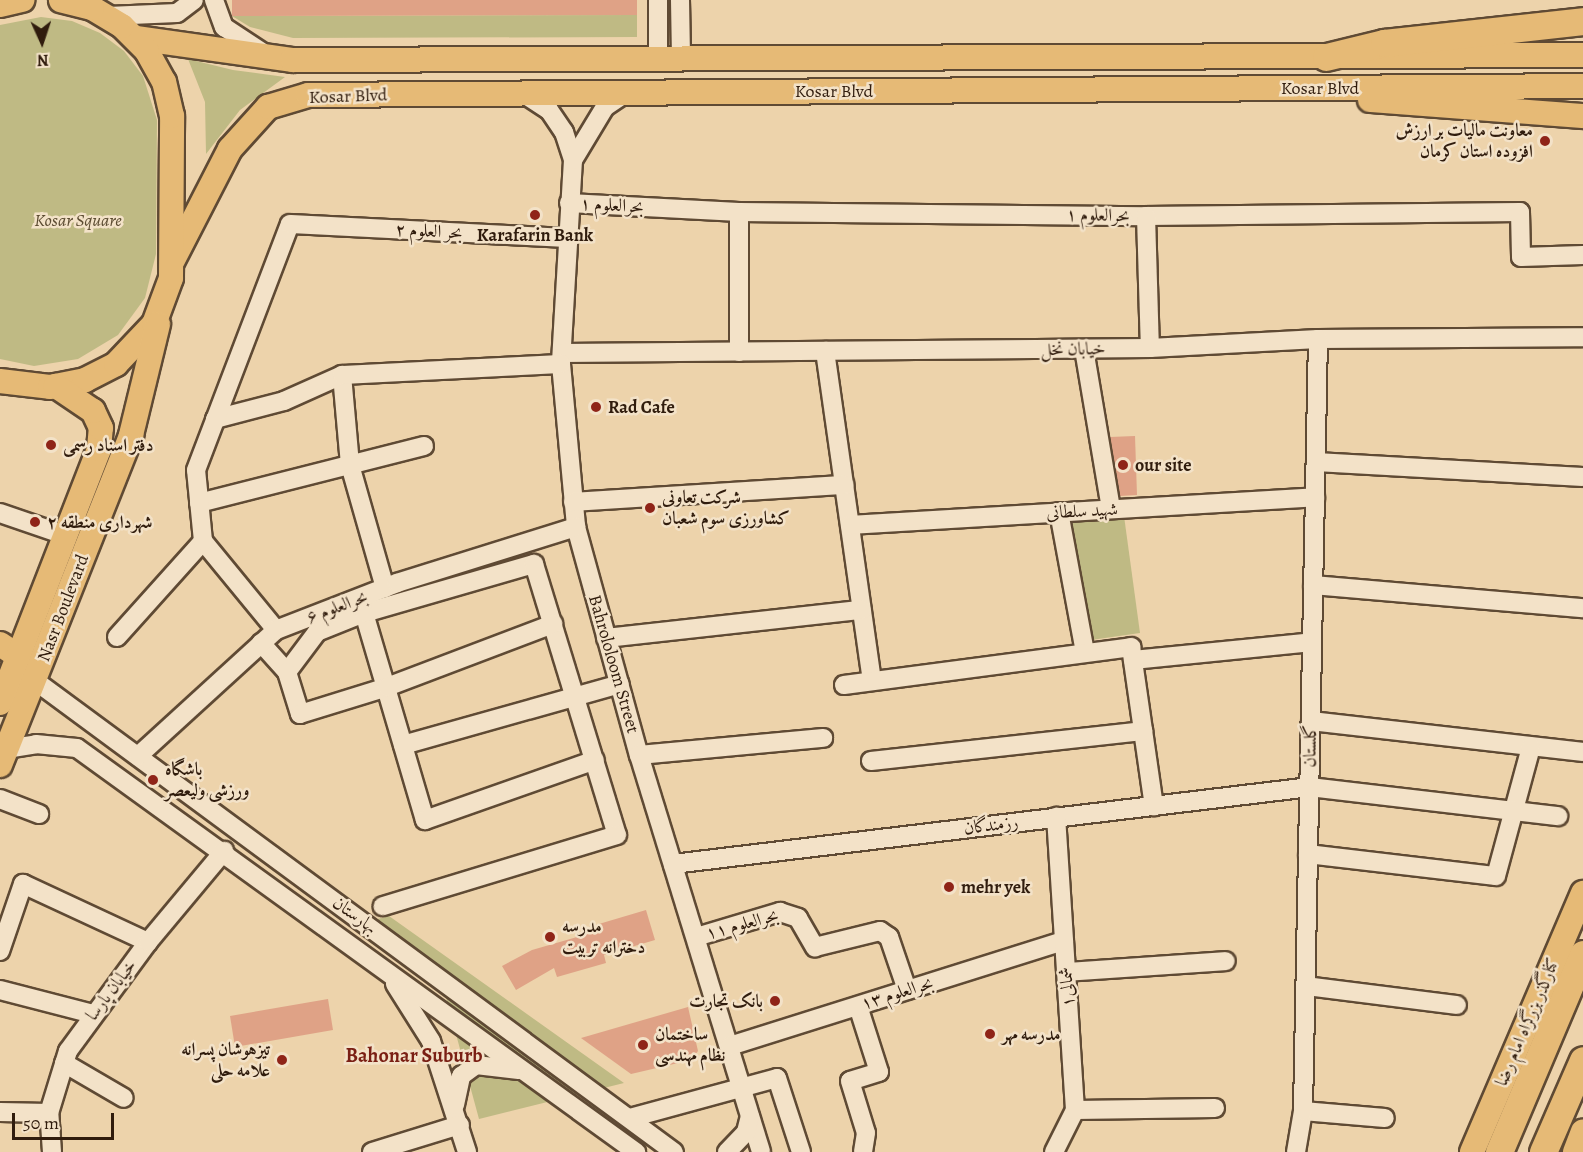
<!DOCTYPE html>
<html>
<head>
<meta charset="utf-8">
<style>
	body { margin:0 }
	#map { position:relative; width:1583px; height:1152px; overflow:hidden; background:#edd3ab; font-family:Alegreya,Amiri,serif }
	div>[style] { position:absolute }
	.green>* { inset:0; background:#bfba84 }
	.building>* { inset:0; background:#dfa286 }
	.roads { filter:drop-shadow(2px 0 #5f4a34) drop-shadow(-2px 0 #5f4a34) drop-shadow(0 2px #5f4a34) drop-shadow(0 -2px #5f4a34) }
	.minor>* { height:18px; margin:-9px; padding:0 9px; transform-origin:9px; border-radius:9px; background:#f3e2c8 }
	.major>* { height:24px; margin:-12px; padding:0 12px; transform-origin:12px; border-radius:12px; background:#e6ba76 }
	.highway>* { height:27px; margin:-13.5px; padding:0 13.5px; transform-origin:13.5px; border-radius:13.5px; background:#e6ba76 }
	.dots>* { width:16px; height:16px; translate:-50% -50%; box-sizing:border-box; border:3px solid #f3e2c8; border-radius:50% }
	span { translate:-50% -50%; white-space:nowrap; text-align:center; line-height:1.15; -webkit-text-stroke:5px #f3e2c8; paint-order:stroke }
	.street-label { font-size:18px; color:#301c0d }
	.poi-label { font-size:18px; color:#301c0d; font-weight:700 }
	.right { translate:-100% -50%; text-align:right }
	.left { translate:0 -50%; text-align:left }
	.park-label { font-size:18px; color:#5b4b31; font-style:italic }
	.neighbourhood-label { font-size:20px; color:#7a1f14; font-weight:700 }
	.north { position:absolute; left:12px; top:12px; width:60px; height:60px; -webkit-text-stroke:4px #f3e2c8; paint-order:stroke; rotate:177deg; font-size:16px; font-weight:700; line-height:24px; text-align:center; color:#301c0d }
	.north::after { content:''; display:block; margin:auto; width:21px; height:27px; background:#301c0d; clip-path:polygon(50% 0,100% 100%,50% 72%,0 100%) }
	.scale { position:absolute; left:12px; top:1113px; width:102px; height:27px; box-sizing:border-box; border:3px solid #301c0d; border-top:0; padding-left:8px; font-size:18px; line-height:21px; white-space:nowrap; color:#301c0d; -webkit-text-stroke:4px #f3e2c8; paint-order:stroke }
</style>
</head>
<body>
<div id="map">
	<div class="green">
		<i style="clip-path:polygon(637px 15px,637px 37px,293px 38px,250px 27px,232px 16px)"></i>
		<i style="clip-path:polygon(41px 17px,72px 21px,100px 33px,124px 51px,143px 76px,157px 120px,156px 254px,145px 298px,118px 335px,78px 359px,34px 366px,0 359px,0 25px)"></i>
		<i style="clip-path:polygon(188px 59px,233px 70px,285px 77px,240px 110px,206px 154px,205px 102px)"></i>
		<i style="clip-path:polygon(1124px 516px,1140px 633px,1091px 640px,1070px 519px)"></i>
		<i style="clip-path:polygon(389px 916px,624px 1083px,479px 1119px,441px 979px,366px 922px)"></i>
	</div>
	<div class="building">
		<i style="clip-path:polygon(232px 0,637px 0,637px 15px,232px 16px)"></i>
		<i style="clip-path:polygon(1135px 436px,1137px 495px,1120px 496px,1110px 437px)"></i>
		<i style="clip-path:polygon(646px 910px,655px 940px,604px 955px,606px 963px,557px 977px,554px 968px,516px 990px,502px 966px,532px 950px,584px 935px,582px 929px)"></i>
		<i style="clip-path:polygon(328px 999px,333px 1030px,235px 1047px,230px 1016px)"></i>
		<i style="clip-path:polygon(688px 1007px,698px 1051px,691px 1060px,631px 1074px,581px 1038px)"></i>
	</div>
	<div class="roads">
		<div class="minor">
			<i style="left:214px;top:0;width:29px;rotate:70deg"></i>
			<i style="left:224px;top:27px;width:45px;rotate:33.3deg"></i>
			<i style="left:658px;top:0;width:59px;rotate:90deg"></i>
			<i style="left:680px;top:0;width:59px;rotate:89deg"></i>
			<i style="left:108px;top:16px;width:69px;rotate:-2.5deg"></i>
			<i style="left:177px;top:13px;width:21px;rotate:-37deg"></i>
			<i style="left:524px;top:94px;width:30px;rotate:33deg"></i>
			<i style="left:549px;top:110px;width:27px;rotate:56deg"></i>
			<i style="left:564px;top:132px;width:29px;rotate:72deg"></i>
			<i style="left:573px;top:160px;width:204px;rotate:93.4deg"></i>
			<i style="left:561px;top:364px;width:164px;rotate:84.7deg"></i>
			<i style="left:576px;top:527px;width:237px;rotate:74.6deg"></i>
			<i style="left:639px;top:755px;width:415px;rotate:72.9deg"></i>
			<i style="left:573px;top:160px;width:62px;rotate:-58.9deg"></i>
			<i style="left:605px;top:107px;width:25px;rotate:-34deg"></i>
			<i style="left:569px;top:203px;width:170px;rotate:3deg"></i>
			<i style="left:739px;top:212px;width:407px;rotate:0.6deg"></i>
			<i style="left:1146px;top:216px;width:374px;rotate:-0.6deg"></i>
			<i style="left:1520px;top:212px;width:45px;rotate:88.7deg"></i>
			<i style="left:1521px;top:257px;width:62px;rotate:-1.8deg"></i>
			<i style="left:739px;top:212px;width:140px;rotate:90deg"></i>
			<i style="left:1146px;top:216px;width:132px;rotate:88.3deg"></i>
			<i style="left:1084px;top:349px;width:162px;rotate:80.4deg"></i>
			<i style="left:825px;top:351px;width:333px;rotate:81.9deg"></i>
			<i style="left:562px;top:353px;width:588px;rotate:-0.49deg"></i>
			<i style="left:1150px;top:348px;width:168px;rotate:-3.1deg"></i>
			<i style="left:1318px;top:339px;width:265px;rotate:-0.4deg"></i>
			<i style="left:342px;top:375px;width:90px;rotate:84.9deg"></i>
			<i style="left:350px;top:465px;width:128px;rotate:74.1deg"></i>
			<i style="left:215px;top:419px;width:71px;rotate:-14.6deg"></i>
			<i style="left:284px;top:401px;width:64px;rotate:-24.1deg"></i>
			<i style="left:342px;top:375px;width:219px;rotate:-2.9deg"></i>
			<i style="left:1316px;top:462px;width:267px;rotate:3.2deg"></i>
			<i style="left:573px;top:502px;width:272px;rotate:-3.6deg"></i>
			<i style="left:199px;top:503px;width:232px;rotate:-14.2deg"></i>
			<i style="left:1059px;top:512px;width:142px;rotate:79.5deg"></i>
			<i style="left:0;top:513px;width:71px;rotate:18.9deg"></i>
			<i style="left:850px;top:525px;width:466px;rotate:-3.4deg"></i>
			<i style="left:203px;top:541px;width:115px;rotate:50.6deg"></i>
			<i style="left:1313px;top:585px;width:271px;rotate:4.9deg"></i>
			<i style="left:364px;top:613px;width:216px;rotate:73.6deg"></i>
			<i style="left:425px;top:820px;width:180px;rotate:-19.4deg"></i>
			<i style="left:117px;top:637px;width:129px;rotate:-48.1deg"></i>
			<i style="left:203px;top:541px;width:71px;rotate:-95.6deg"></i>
			<i style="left:196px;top:470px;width:263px;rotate:-69.1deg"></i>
			<i style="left:290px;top:224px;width:278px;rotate:2.9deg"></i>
			<i style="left:606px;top:638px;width:257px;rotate:-6.3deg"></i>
			<i style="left:261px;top:643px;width:39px;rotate:48deg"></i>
			<i style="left:287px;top:672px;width:50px;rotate:-53.1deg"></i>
			<i style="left:317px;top:632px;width:51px;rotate:-22deg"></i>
			<i style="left:364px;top:613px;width:177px;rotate:-16.1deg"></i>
			<i style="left:534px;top:564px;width:283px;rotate:73deg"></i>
			<i style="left:617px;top:835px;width:245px;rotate:163.1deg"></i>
			<i style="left:1133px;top:660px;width:180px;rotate:-5.7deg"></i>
			<i style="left:287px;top:672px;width:44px;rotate:72.8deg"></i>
			<i style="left:300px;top:714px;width:91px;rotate:-17.2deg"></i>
			<i style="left:387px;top:687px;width:178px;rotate:-20.8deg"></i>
			<i style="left:34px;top:680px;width:795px;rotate:36.41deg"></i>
			<i style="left:844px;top:685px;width:290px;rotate:-7.5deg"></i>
			<i style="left:1131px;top:647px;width:161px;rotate:81.8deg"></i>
			<i style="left:1311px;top:721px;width:274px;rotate:6.5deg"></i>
			<i style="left:403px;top:745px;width:225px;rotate:-15.7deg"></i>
			<i style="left:6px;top:749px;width:30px;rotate:-9deg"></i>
			<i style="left:36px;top:744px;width:41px;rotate:5.6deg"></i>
			<i style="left:77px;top:748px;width:690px;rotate:35.86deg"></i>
			<i style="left:639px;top:755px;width:185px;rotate:-5.3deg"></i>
			<i style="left:138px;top:756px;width:187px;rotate:-42.4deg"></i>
			<i style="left:276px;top:630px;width:130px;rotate:-21.2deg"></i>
			<i style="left:397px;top:583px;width:188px;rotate:-17.4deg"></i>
			<i style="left:871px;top:761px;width:274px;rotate:-6.3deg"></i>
			<i style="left:0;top:799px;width:42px;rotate:21deg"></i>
			<i style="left:1308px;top:854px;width:189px;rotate:6.7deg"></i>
			<i style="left:1496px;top:876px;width:134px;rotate:-74.8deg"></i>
			<i style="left:673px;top:864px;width:642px;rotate:-6.89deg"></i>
			<i style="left:1310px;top:787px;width:250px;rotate:6.7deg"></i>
			<i style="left:696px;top:937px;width:88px;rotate:-16.6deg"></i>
			<i style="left:780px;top:912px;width:19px;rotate:18deg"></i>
			<i style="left:798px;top:918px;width:34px;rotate:60deg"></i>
			<i style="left:815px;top:947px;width:67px;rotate:-13.8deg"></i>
			<i style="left:880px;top:931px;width:11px;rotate:34deg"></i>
			<i style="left:889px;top:937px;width:56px;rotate:71.2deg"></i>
			<i style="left:0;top:951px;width:71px;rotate:-71.1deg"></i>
			<i style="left:23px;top:884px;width:138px;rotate:24.9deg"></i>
			<i style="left:1066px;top:972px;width:160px;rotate:-3.9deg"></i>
			<i style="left:395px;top:984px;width:67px;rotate:57.7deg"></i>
			<i style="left:431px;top:1041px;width:117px;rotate:72deg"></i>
			<i style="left:1306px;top:986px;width:152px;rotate:7.2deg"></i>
			<i style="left:0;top:990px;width:96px;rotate:14.5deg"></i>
			<i style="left:858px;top:1006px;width:69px;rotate:72.3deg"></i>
			<i style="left:879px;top:1072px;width:30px;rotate:163deg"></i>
			<i style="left:850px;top:1081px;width:54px;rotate:72.9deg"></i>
			<i style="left:866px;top:1133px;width:19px;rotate:99deg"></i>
			<i style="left:730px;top:1046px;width:350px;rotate:-17.5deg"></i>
			<i style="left:64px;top:1063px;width:69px;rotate:30.3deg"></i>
			<i style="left:455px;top:1105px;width:30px;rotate:-78deg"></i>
			<i style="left:461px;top:1076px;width:19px;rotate:-36deg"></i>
			<i style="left:476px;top:1065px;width:43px;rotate:6.6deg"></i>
			<i style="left:1075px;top:1110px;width:140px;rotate:-0.8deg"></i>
			<i style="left:1303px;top:1111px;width:82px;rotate:4.9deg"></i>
			<i style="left:0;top:1112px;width:49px;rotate:1.2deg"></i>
			<i style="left:630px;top:1118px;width:152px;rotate:-15.2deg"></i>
			<i style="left:777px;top:1078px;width:78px;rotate:72deg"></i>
			<i style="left:52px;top:1152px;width:39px;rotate:-94deg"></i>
			<i style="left:49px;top:1113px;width:65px;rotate:-73deg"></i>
			<i style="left:68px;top:1051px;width:135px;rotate:-53.7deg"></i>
			<i style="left:148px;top:942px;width:119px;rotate:-50.1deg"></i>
			<i style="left:372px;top:1152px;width:92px;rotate:-17.1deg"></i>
			<i style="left:727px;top:1152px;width:28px;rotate:-46deg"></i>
			<i style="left:746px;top:1132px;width:16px;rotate:-76deg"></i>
			<i style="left:1054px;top:1152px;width:47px;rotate:-63.4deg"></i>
			<i style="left:1075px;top:1110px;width:294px;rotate:-93.7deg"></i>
			<i style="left:1296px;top:1152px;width:42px;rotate:-80.3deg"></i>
			<i style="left:1303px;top:1111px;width:772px;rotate:-88.89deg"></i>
		</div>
		<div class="major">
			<i style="left:0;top:5px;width:23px;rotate:-13deg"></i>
			<i style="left:136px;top:38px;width:159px;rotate:8deg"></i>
			<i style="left:293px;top:60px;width:1290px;rotate:-0.22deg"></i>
			<i style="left:1370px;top:100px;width:214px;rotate:4.3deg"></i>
			<i style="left:173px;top:260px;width:125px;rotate:-62.8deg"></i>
			<i style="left:230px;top:149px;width:57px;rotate:-47.9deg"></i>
			<i style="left:268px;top:107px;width:42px;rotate:-16.7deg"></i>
			<i style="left:308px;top:95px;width:1275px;rotate:-0.4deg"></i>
			<i style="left:0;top:381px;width:50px;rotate:6.8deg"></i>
			<i style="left:50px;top:387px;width:36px;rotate:-11deg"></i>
			<i style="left:85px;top:380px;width:35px;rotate:-27deg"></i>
			<i style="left:116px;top:364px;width:55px;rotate:-46.5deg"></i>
			<i style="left:154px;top:324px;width:49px;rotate:-69.7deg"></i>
			<i style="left:171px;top:278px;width:162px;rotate:-89.6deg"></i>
			<i style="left:172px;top:116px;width:35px;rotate:-103deg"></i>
			<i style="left:164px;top:82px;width:35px;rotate:-119deg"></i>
			<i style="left:147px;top:51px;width:35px;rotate:-135deg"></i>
			<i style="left:122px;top:26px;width:35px;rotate:-149deg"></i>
			<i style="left:92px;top:8px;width:32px;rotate:-166deg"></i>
			<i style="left:0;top:644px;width:22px;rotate:34deg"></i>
			<i style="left:0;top:703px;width:273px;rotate:-68.7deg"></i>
			<i style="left:99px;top:449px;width:21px;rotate:-85deg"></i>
			<i style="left:101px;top:428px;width:19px;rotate:-115deg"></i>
			<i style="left:93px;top:411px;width:45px;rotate:-146deg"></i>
			<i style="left:0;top:765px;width:355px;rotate:-68.3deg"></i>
			<i style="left:131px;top:435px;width:114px;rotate:-76.3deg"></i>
			<i style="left:1472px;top:1152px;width:282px;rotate:-66.8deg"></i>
			<i style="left:1575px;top:1152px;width:22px;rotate:-69deg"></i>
		</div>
		<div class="highway">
			<i style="left:1326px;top:57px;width:60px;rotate:-13.6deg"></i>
			<i style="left:1384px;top:43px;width:200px;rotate:-6.3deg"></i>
			<i style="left:1499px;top:1152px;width:215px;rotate:-67deg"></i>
			<i style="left:1543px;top:1152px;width:100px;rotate:-66.5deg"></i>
		</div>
	</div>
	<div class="dots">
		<i style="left:1545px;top:141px;background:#8f2418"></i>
		<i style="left:535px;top:215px;background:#8f2418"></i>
		<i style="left:596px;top:407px;background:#8f2418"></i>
		<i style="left:51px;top:445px;background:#8f2418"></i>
		<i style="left:1123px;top:465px;background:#8f2418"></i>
		<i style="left:650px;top:508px;background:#8f2418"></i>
		<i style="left:35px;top:522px;background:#8f2418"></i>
		<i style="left:153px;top:780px;background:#8f2418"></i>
		<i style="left:949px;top:887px;background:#8f2418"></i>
		<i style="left:550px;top:937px;background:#8f2418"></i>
		<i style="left:775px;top:1001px;background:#8f2418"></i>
		<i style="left:990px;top:1034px;background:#8f2418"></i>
		<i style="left:643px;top:1045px;background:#8f2418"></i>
		<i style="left:282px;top:1060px;background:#8f2418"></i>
	</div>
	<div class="street-label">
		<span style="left:1320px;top:88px">Kosar Blvd</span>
		<span style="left:834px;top:91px">Kosar Blvd</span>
		<span style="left:348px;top:96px;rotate:-2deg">Kosar Blvd</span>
		<span style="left:612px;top:205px;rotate:3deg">بحرالعلوم ۱</span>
		<span style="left:1098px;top:215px;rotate:1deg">بحرالعلوم ۱</span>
		<span style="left:429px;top:231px;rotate:3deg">بحر العلوم ۲</span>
		<span style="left:1073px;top:349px;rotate:-1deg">خیابان نخل</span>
		<span style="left:1082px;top:511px;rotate:-3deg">شهید سلطانی</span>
		<span style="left:337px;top:607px;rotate:-21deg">بحرالعلوم ۶</span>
		<span style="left:63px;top:608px;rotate:-69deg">Nasr Boulevard</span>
		<span style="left:614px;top:664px;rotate:74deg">Bahrololoom Street</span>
		<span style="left:1310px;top:746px;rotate:-89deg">گلستان</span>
		<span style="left:991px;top:825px;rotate:-7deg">رزمندگان</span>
		<span style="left:355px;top:915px;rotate:36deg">بهارستان</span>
		<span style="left:742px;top:924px;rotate:-15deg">بحرالعلوم ۱۱</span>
		<span style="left:1067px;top:987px;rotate:-94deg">شمالی۱</span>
		<span style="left:111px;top:990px;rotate:-53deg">خیابان پارسا</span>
		<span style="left:897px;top:993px;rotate:-17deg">بحرالعلوم ۱۳</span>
		<span style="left:1527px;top:1022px;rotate:-67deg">کنارگذر بزرگراه امام رضا</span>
	</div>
	<div class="poi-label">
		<span class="right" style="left:1533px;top:141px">معاونت مالیات بر ارزش<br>افزوده استان کرمان</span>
		<span style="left:535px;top:235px">Karafarin Bank</span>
		<span class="left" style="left:608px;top:407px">Rad Cafe</span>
		<span class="left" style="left:63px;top:445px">دفتر اسناد رسمی</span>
		<span class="left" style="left:1135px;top:465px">our site</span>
		<span class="left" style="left:662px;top:508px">شرکت تعاونی<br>کشاورزی سوم شعبان</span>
		<span class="left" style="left:47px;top:522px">شهرداری منطقه ۲</span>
		<span class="left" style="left:165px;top:780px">باشگاه<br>ورزشی ولیعصر</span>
		<span class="left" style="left:961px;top:887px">mehr yek</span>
		<span class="left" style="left:562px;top:937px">مدرسه<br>دخترانه تربیت</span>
		<span class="right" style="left:763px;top:1001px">بانک تجارت</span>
		<span class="left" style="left:1002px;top:1034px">مدرسه مهر</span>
		<span class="left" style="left:655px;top:1045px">ساختمان<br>نظام مهندسی</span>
		<span class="right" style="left:270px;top:1060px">تیزهوشان پسرانه<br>علامه حلی</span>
	</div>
	<div class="park-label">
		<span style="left:78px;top:220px">Kosar Square</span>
	</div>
	<div class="neighbourhood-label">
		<span style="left:414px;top:1055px">Bahonar Suburb</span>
	</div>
	<div class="north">N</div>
	<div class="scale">50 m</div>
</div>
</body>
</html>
